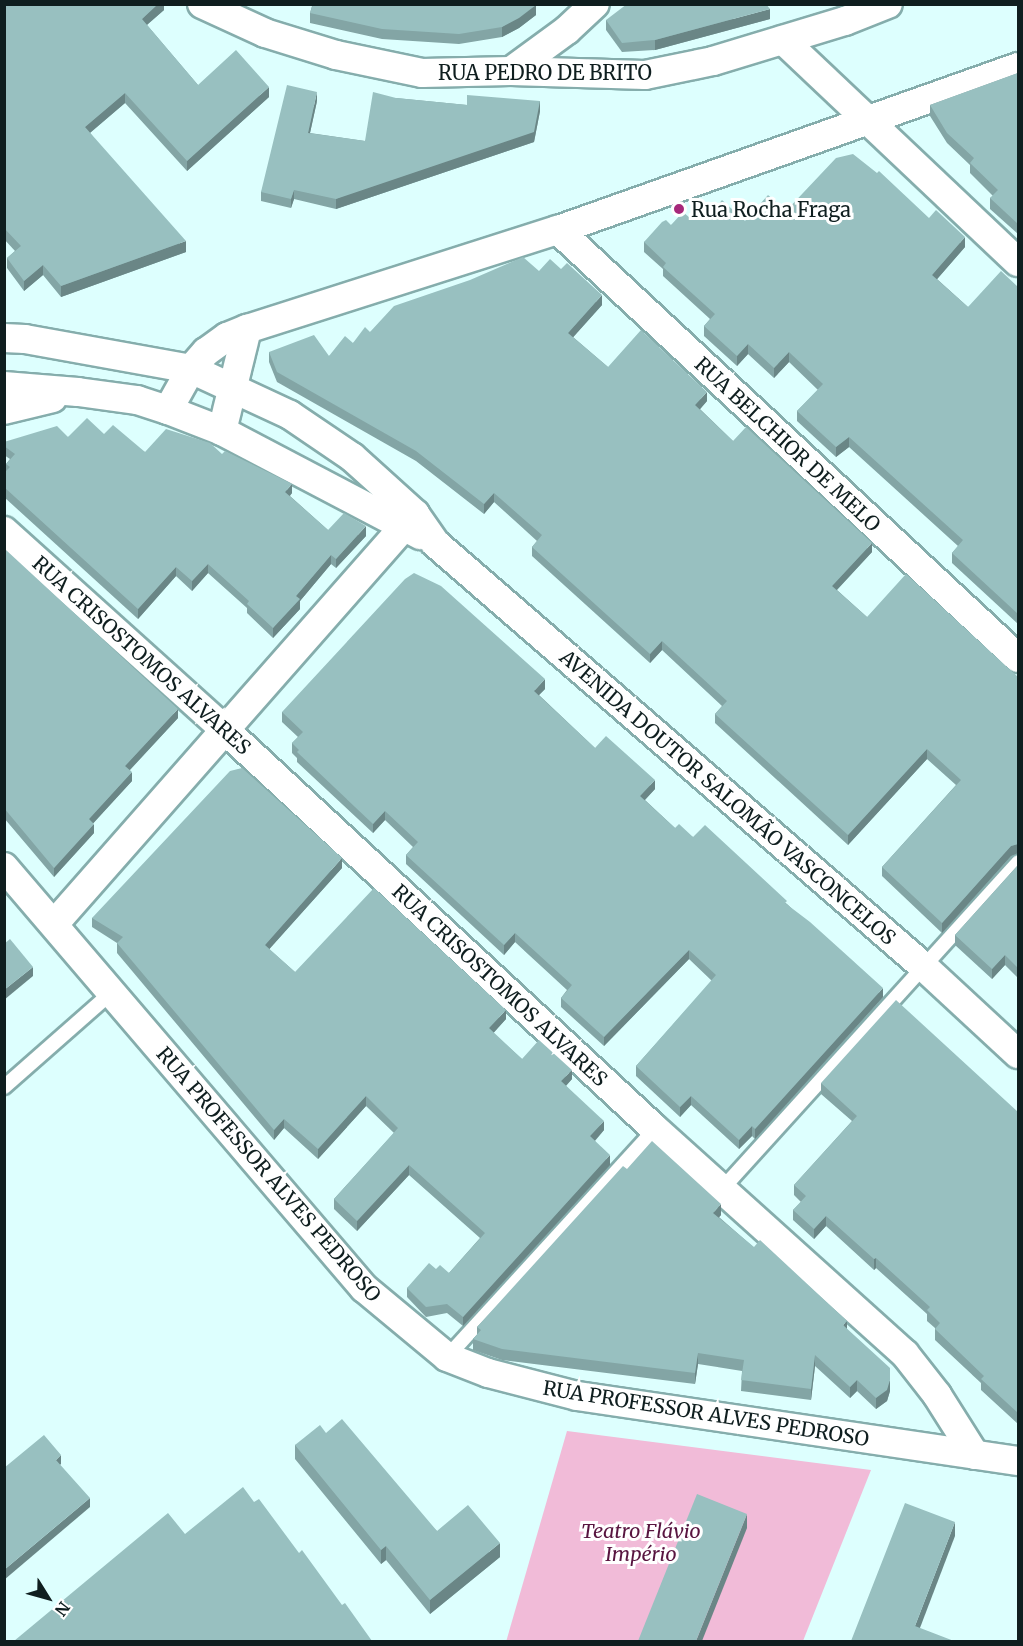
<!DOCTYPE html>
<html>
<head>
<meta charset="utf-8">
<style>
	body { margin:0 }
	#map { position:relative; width:1023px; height:1646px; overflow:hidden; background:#ddfffe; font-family:Merriweather,serif }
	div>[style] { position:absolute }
	.green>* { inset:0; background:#f1bbd8 }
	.roads { filter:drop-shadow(2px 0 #85adac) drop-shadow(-2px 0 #85adac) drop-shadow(0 2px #85adac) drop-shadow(0 -2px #85adac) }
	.service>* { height:14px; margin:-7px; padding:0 7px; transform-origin:7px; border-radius:7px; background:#fff }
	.minor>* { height:28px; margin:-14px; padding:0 14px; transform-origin:14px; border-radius:14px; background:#fff }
	.wall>* { inset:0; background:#83a5a5 }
	.shaded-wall>* { inset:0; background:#6a8686 }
	.building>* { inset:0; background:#98c0c0 }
	.dots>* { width:16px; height:16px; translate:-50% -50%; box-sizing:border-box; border:3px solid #fff; border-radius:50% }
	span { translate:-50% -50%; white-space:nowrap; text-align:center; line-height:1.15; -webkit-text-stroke:6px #fff; paint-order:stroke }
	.street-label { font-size:20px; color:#0f1e1f }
	.poi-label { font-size:20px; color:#0f1e1f }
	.left { translate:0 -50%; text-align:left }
	.park-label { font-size:20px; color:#581540; font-style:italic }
	.frame { position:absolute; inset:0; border:6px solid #0f1e1f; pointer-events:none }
	.north { position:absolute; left:18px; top:1568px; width:60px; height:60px; -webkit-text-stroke:4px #fff; paint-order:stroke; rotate:127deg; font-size:16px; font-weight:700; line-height:24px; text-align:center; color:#0f1e1f }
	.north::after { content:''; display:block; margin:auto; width:21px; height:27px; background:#0f1e1f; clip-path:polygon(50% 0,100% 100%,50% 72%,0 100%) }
</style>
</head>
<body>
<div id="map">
	<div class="green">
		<i style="clip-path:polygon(567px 1431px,871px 1470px,803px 1641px,506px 1642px)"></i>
	</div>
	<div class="roads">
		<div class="service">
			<i style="left:4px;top:1087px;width:144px;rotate:-41.3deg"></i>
			<i style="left:722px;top:1189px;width:441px;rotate:-47.8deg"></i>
			<i style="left:447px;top:1357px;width:309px;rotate:-47.6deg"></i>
		</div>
		<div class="minor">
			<i style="left:202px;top:4px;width:69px;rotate:24.7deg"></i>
			<i style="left:265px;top:33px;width:74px;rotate:17.2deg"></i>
			<i style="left:336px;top:55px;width:88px;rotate:11.8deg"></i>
			<i style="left:422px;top:73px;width:89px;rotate:-1.3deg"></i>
			<i style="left:511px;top:71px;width:134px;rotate:1.7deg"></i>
			<i style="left:645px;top:75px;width:69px;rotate:-11.6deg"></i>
			<i style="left:713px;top:61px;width:138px;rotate:-16.9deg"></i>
			<i style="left:845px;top:21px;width:46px;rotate:-21.6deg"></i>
			<i style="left:783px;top:40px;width:323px;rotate:43.4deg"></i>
			<i style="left:511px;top:71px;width:69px;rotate:-36.2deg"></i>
			<i style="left:567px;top:30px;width:38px;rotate:-43deg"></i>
			<i style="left:558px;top:230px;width:628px;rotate:42.94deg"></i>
			<i style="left:4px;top:338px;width:21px;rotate:3deg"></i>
			<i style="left:25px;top:339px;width:169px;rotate:10.2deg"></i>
			<i style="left:191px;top:369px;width:109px;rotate:24.9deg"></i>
			<i style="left:290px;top:415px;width:75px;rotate:34.1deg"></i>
			<i style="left:352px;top:457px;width:85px;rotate:42.1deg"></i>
			<i style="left:415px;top:514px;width:35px;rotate:55deg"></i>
			<i style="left:435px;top:543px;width:647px;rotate:40.93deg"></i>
			<i style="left:924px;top:967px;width:128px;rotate:42.8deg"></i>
			<i style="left:4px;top:386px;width:74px;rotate:4.6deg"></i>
			<i style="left:78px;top:392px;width:60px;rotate:7.7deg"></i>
			<i style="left:137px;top:400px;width:33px;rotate:18deg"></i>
			<i style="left:168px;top:410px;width:58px;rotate:21.3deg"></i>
			<i style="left:222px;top:431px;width:224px;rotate:27.7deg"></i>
			<i style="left:4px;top:410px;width:50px;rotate:-13.8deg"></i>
			<i style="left:168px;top:410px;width:47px;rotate:-60.7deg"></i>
			<i style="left:191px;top:369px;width:23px;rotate:-49deg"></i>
			<i style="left:206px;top:352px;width:26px;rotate:-36deg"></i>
			<i style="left:227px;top:337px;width:22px;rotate:-22deg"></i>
			<i style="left:247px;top:329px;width:326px;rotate:-17.7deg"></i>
			<i style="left:558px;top:230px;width:488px;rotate:-19.5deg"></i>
			<i style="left:222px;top:431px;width:105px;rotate:-76.2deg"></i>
			<i style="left:4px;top:531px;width:297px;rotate:42deg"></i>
			<i style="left:225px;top:730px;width:587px;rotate:42.86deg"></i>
			<i style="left:655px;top:1129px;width:336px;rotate:42deg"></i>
			<i style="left:905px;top:1354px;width:52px;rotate:52deg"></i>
			<i style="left:937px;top:1395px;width:71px;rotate:57.7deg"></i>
			<i style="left:4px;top:867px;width:554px;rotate:49.47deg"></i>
			<i style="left:364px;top:1288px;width:108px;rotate:39.7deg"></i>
			<i style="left:447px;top:1357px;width:44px;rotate:21.3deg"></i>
			<i style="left:488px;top:1373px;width:92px;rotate:14.5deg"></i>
			<i style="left:577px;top:1396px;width:446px;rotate:8.4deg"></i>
			<i style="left:55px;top:923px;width:545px;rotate:-48.65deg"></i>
		</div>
	</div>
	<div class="wall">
		<i style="clip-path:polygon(4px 4px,164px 4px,164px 10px,147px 25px,198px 85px,269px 97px,187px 171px,125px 103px,90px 133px,186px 252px,61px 297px,43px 275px,24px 291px,7px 268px,7px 258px,15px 251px,4px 239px)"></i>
		<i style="clip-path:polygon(309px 4px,536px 4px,536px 15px,519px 28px,502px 37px,459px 44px,382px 39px,310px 23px,310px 13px,312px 6px)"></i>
		<i style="clip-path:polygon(770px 19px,655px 50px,622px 52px,606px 30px,606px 20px)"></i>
		<i style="clip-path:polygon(1018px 73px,1018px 234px,990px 209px,990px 198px,993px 196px,970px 173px,970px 165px,947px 143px,930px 116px,930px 105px)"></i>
		<i style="clip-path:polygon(396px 98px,467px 105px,540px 111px,534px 142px,336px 209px,294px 199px,291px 208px,261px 201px,261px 192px,317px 101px,310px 133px,365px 141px)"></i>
		<i style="clip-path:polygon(786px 211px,929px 218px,965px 247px,937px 279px,968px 307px,1018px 287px,1018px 624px,952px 563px,952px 553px,958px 546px,849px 447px,836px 457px,797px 421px,797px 411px,818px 390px,789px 362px,774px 378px,748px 354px,737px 366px,704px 336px,704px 326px,710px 319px,663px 276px,663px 269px,644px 252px,644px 242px,671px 225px,706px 213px,711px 213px,745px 221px)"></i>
		<i style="clip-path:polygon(539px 271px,602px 305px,573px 337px,608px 367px,707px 401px,700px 409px,733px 441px,872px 552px,837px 590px,867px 617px,1018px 677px,1018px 853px,1011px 856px,942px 933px,882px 876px,882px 867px,956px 785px,927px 759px,848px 845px,715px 723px,715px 714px,722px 706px,662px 650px,650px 663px,532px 556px,532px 547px,537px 541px,494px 502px,484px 514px,416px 461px,277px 382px,269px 362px,269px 352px,329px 356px,353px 343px,370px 332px)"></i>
		<i style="clip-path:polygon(104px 434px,145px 452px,222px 454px,292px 493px,290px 496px,328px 530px,366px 536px,336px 568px,331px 564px,300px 601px,300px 609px,273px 638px,247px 613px,247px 608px,208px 573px,192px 591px,176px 576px,138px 619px,4px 497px,4px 473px,6px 472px,6px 464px,10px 459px,4px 455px,4px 442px)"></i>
		<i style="clip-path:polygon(4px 552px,178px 718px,130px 770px,132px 781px,93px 823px,94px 833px,54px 877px,4px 818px)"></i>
		<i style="clip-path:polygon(545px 689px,539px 695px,595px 748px,655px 789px,645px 800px,675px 828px,693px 837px,787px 904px,883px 997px,755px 1139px,752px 1136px,739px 1149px,691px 1105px,680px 1117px,636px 1076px,636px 1066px,712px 981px,689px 959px,604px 1046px,561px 1007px,561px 998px,567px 990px,515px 942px,504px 955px,406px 864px,406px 855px,413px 847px,385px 820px,373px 833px,297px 762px,297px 758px,292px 753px,292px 743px,298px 737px,282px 722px,282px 712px)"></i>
		<i style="clip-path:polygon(1018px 865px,1018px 978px,1005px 965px,992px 979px,955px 945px,955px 935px)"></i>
		<i style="clip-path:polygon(342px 868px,269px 949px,295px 972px,506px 1019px,493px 1033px,522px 1059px,572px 1079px,566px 1086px,604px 1130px,595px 1141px,610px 1165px,463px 1326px,447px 1313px,426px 1317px,407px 1297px,407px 1288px,436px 1269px,449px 1273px,480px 1238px,409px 1175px,357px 1231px,334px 1209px,334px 1199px,394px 1133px,366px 1106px,318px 1159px,284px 1128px,274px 1140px,117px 953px,117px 943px,92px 927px,92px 918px)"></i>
		<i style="clip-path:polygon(821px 1083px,1018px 1112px,1018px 1424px,981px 1390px,981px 1383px,935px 1340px,935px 1328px,927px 1321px,927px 1314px,876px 1268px,874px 1270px,826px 1226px,814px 1239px,793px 1220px,793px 1210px,801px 1202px,794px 1195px,794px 1185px,852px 1121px,821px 1094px)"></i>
		<i style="clip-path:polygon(627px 1169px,721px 1215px,719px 1217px,847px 1329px,890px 1391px,887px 1401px,876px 1409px,857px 1391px,850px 1398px,815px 1366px,811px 1400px,741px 1391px,742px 1371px,698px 1364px,695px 1384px,502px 1360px,473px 1350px,473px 1339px,477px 1335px,477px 1327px)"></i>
		<i style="clip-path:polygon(326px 1433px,437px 1531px,500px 1557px,430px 1614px,386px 1560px,381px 1564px,295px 1459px,295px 1445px)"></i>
	</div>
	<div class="shaded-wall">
		<i style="clip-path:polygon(158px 4px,164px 4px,164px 10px,142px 29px,142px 19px)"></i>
		<i style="clip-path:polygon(536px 5px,536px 15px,519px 28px,502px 37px,502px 27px)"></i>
		<i style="clip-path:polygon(770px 9px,770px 19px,655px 50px,655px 40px)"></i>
		<i style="clip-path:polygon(269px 87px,269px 97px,187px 171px,187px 161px)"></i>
		<i style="clip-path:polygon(317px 92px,317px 101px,308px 142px,308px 133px)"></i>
		<i style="clip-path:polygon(125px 93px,125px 103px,85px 137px,85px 127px)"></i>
		<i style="clip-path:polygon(540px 101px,540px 111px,534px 142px,336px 209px,336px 199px)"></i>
		<i style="clip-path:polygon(294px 190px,294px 199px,291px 208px,291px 199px)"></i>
		<i style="clip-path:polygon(965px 237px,965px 247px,932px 285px,932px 275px)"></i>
		<i style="clip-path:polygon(186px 241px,186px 252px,61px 297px,61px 286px)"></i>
		<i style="clip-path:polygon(43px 265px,43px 275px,24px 291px,24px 281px)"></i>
		<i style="clip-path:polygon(602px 295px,602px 305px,568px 343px,568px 333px)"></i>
		<i style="clip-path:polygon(748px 344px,748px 354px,737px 366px,737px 356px)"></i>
		<i style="clip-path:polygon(789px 352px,789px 362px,774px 378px,774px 368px)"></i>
		<i style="clip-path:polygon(707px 392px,707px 401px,695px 415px,695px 405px)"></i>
		<i style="clip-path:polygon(849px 437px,849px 447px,836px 457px,836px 447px)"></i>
		<i style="clip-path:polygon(292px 484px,292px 493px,285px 501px,285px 492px)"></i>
		<i style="clip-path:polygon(494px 493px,494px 502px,484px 514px,484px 504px)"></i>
		<i style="clip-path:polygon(366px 526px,366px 536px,336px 568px,336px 559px)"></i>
		<i style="clip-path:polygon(872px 543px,872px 552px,832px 595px,832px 586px)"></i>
		<i style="clip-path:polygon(331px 555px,331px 564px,300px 601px,300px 609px,273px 638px,273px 628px,296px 596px)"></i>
		<i style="clip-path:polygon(208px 564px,208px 573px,192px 591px,192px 581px)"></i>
		<i style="clip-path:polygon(176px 567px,176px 576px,138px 619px,138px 609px)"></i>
		<i style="clip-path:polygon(662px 641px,662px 650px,650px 663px,650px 654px)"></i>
		<i style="clip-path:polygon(545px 679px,545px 689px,534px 700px,534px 691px)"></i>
		<i style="clip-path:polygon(178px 709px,178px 718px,125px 775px,125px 766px)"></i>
		<i style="clip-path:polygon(927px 749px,927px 759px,848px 845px,848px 835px)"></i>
		<i style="clip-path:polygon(132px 772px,132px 781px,89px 828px,89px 819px)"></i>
		<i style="clip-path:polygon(655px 780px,655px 789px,640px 805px,640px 796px)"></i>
		<i style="clip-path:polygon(385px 811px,385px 820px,373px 833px,373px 824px)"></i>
		<i style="clip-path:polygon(94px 824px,94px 833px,54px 877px,54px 868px)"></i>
		<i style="clip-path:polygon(1018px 844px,1018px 853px,1011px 856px,942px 933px,942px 923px,1011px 846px)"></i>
		<i style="clip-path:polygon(342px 858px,342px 868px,265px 954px,265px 945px)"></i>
		<i style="clip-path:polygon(515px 933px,515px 942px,504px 955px,504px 945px)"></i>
		<i style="clip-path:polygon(689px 950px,689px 959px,604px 1046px,604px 1037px)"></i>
		<i style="clip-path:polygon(1005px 955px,1005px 965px,992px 979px,992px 969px)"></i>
		<i style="clip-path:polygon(33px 967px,33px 976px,4px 1000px,4px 990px)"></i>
		<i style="clip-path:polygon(883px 988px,883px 997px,755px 1139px,755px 1129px)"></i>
		<i style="clip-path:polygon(506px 1010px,506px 1019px,489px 1038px,489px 1028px)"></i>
		<i style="clip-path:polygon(572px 1070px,572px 1079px,561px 1091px,561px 1081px)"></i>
		<i style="clip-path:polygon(366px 1096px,366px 1106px,318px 1159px,318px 1149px)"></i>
		<i style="clip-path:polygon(691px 1096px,691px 1105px,680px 1117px,680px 1107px)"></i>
		<i style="clip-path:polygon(284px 1119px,284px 1128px,274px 1140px,274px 1130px)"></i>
		<i style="clip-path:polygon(604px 1121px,604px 1130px,590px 1146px,590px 1136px)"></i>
		<i style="clip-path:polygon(752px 1126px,752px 1136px,739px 1149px,739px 1140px)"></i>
		<i style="clip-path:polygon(610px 1155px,610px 1165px,463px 1326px,463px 1317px)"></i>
		<i style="clip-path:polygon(409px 1165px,409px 1175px,357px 1231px,357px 1221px)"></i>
		<i style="clip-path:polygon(721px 1204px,721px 1215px,713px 1224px,713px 1213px)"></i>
		<i style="clip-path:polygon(826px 1216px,826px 1226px,814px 1239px,814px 1229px)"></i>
		<i style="clip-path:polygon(876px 1258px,876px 1268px,874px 1270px,874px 1259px)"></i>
		<i style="clip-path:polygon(847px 1321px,847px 1332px,843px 1325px)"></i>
		<i style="clip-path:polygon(698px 1353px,698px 1364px,695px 1384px,695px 1373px)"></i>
		<i style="clip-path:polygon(815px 1355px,815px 1366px,811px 1400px,811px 1389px)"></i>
		<i style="clip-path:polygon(857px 1380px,857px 1391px,850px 1398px,850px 1387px)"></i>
		<i style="clip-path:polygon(890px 1380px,890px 1391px,887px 1401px,876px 1409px,876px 1398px)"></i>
		<i style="clip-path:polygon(61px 1455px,61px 1464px,56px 1469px,56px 1460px)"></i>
		<i style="clip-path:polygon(90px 1498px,90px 1507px,4px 1580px,4px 1570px)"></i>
		<i style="clip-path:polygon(747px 1514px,747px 1528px,702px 1641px,696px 1641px)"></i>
		<i style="clip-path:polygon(955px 1522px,955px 1536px,915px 1641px,915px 1626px)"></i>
		<i style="clip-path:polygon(500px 1543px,500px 1557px,430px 1614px,430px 1600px)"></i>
		<i style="clip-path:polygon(386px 1546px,386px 1560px,381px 1564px,381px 1550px)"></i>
	</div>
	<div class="building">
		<i style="clip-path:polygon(4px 4px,158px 4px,142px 19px,198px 85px,236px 50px,269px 87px,187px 161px,125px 93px,85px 127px,186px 241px,61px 286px,43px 265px,24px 281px,7px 258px,21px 246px,4px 228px)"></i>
		<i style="clip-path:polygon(313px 4px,536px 4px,536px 5px,519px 18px,502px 27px,459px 34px,382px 29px,310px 13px)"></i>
		<i style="clip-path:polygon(627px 4px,766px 4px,770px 9px,655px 40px,622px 43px,606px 20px)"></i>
		<i style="clip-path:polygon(1018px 73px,1018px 224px,990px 198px,998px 190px,970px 163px,974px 158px,947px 133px,930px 105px)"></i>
		<i style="clip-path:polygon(287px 85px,317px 92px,308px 133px,365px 141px,373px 92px,396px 98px,467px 105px,467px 95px,540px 101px,534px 132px,336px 199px,294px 190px,291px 199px,261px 192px)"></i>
		<i style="clip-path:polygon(853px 154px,877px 173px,879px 171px,929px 218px,936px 210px,965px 237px,932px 275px,968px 307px,1001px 271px,1018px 287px,1018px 614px,952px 553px,963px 540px,849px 437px,836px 447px,797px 411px,823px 384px,789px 352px,774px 368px,748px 344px,737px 356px,704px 326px,715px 314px,663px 267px,666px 263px,644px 242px,662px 222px,666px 220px,671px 225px,683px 212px,690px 218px,700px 208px,706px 213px,709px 210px,711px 213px,722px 200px,745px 221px,768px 195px,786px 211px,836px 158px)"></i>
		<i style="clip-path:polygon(523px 257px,539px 271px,550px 259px,561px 269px,567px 263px,602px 295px,568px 333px,608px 367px,641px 330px,707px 392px,695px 405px,733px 441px,746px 427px,872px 543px,832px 586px,867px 617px,906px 574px,1018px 677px,1018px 844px,1011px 846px,942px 923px,882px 867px,961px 780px,927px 749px,848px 835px,715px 714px,727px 701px,662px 641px,650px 654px,532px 547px,542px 535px,494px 493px,484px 504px,416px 451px,277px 372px,269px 352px,314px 335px,329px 356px,345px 336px,353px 343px,365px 327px,370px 332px,394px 306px,470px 280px)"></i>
		<i style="clip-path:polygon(87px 418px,104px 434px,113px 425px,145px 452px,166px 429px,210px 443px,222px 454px,225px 451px,292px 484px,285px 492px,328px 530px,344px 513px,366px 526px,336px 559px,331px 555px,296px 596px,300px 599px,273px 628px,247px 604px,249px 601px,208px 564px,192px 581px,176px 567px,138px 609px,4px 487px,4px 473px,10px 467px,6px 464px,15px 454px,4px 446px,4px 442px,57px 426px,68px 437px)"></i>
		<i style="clip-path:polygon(6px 550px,178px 709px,125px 766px,132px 772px,89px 819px,94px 824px,54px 868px,4px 808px,4px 552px)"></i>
		<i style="clip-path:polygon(414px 573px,441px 586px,545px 679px,534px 691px,595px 748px,606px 736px,655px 780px,640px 796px,675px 828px,679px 824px,693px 837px,705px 825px,787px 901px,785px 903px,810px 922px,883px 988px,755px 1129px,752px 1126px,739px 1140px,691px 1096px,680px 1107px,636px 1066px,716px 975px,689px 950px,604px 1037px,561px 998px,572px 985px,515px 933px,504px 945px,406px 855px,418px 842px,385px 811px,373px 824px,297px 752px,299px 750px,292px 743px,303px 732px,282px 712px,405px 579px)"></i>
		<i style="clip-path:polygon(242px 768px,342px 858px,265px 945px,295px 972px,374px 888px,506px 1010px,489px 1028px,522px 1059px,539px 1040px,572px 1070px,561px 1081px,604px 1121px,590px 1136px,610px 1155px,463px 1317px,447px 1304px,426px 1307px,407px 1288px,429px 1263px,436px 1269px,440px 1265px,449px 1273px,485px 1233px,409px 1165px,357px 1221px,334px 1199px,398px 1128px,366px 1096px,318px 1149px,284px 1119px,274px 1130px,117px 943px,123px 937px,92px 918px,230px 771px)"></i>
		<i style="clip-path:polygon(1018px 865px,1018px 968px,1005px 955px,992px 969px,955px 935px)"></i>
		<i style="clip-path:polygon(10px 939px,33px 967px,4px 990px,4px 944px)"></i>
		<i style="clip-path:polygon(896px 1000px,1018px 1112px,1018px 1413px,981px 1379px,984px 1376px,935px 1329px,940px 1323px,927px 1310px,930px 1307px,876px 1258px,874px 1259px,826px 1216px,814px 1229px,793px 1210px,806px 1196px,794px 1185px,857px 1116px,821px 1083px)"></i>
		<i style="clip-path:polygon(652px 1141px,721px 1204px,713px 1213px,754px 1247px,760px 1240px,847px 1321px,843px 1325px,890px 1368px,890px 1380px,887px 1390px,876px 1398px,857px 1380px,850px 1387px,815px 1355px,811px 1389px,741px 1380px,744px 1360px,698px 1353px,695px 1373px,502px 1349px,473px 1339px,481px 1330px,477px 1327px,623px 1166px,627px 1169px)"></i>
		<i style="clip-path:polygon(342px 1419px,437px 1531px,468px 1505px,500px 1543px,430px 1600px,386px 1546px,381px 1550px,295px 1445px,320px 1425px,326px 1433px)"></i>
		<i style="clip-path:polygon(44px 1435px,61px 1455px,56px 1460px,90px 1498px,4px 1570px,4px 1468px)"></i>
		<i style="clip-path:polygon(243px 1487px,254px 1502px,259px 1499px,299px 1553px,302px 1550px,342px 1605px,345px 1603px,372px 1641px,14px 1641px,168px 1513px,185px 1534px)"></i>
		<i style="clip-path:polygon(697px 1494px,747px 1514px,696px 1641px,638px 1641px)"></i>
		<i style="clip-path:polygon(905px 1503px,955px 1522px,915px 1626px,954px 1641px,851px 1641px)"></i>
	</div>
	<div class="dots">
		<i style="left:679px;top:209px;background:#a6297b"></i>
	</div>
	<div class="street-label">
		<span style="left:545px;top:72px">RUA PEDRO DE BRITO</span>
		<span style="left:788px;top:444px;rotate:43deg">RUA BELCHIOR DE MELO</span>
		<span style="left:142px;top:655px;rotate:42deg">RUA CRISOSTOMOS ALVARES</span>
		<span style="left:728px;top:797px;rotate:41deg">AVENIDA DOUTOR SALOMÃO VASCONCELOS</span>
		<span style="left:500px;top:985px;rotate:43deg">RUA CRISOSTOMOS ALVARES</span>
		<span style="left:269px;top:1174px;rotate:49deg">RUA PROFESSOR ALVES PEDROSO</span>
		<span style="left:706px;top:1413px;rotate:9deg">RUA PROFESSOR ALVES PEDROSO</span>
	</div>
	<div class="poi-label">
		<span class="left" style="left:691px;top:209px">Rua Rocha Fraga</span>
	</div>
	<div class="park-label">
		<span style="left:641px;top:1542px">Teatro Flávio<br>Império</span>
	</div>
	<div class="frame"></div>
	<div class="north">N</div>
</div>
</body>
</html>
